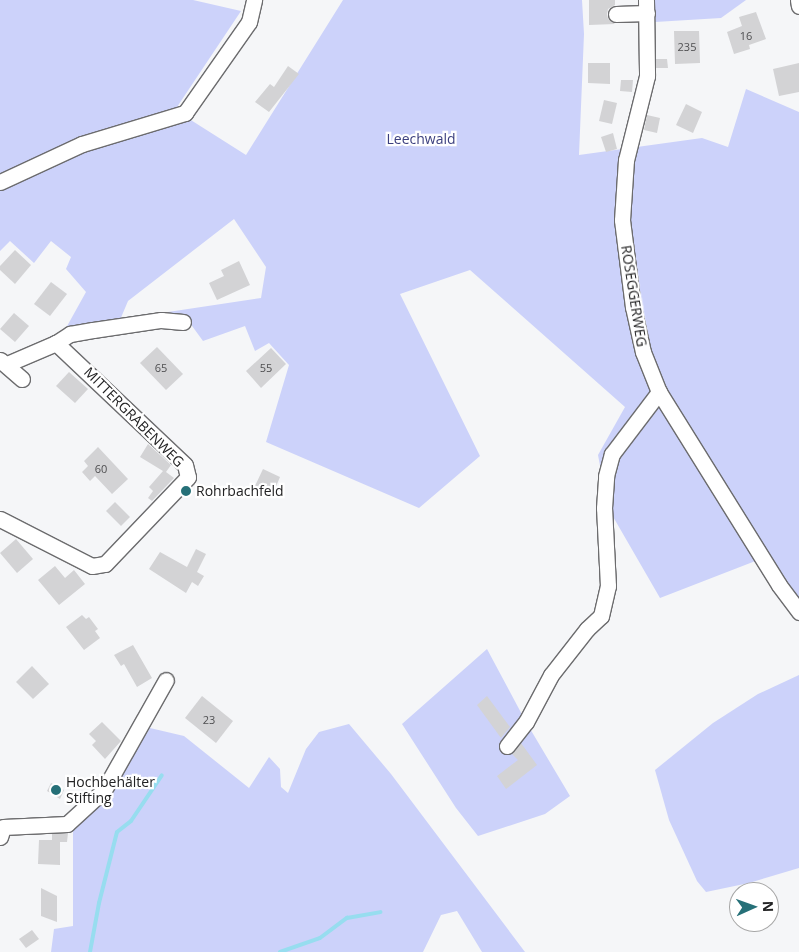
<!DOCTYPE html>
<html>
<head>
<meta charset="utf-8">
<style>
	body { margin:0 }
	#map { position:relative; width:799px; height:952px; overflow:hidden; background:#f5f6f8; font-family:"Open Sans",sans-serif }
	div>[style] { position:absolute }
	.green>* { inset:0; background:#ccd2fa }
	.stream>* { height:4px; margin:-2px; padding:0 2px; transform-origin:2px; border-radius:2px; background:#97ddef }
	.building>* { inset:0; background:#d3d3d5 }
	.roads { filter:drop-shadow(1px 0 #6c6c6e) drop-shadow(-1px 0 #6c6c6e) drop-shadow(0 1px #6c6c6e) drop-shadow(0 -1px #6c6c6e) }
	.minor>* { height:15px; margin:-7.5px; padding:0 7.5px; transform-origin:7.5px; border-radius:7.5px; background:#fff }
	.dots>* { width:14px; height:14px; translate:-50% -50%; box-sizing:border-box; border:2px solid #fff; border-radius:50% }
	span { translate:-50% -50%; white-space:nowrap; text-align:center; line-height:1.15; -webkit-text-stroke:4.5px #fff; paint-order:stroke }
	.number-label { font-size:11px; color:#4e4e50 }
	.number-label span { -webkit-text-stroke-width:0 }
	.park-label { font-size:14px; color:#3b3f7e }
	.street-label { font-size:14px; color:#222223 }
	.poi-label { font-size:14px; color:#222223 }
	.left { translate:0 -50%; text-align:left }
	.north { position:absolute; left:729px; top:882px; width:50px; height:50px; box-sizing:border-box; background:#fff; border:1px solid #a7a7a7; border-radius:50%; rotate:88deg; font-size:14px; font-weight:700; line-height:20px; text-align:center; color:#222223 }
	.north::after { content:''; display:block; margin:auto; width:18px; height:22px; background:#267078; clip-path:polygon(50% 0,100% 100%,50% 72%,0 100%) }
</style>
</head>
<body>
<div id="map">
	<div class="green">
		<i style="clip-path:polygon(0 0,193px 0,241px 11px,175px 110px,246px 155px,343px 0,582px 0,584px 34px,579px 155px,702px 138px,728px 147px,746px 89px,799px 112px,799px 618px,758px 560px,660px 598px,608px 508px,598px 455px,625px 407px,470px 270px,400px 294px,480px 456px,419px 508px,266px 442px,289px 365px,269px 343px,255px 351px,245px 326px,203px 341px,187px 319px,166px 319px,168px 312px,261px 298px,266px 267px,234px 219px,128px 301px,120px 320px,66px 328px,86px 292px,66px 269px,71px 257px,51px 241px,34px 263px,10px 241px,0 251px)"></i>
		<i style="clip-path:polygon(653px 0,746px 0,721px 18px,655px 22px)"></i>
		<i style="clip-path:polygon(487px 649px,526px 722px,570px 796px,545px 814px,478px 836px,456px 808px,402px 724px)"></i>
		<i style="clip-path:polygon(799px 675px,799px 868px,749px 883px,706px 892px,697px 881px,669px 820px,655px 770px,713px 723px,758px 694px)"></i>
		<i style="clip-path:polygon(349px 724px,391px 774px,525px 952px,482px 952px,457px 911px,441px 915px,423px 952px,51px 952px,54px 929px,73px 926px,73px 825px,107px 796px,150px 728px,184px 736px,249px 788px,269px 757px,280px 769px,281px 787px,288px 793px,306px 749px,319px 732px)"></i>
	</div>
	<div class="stream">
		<i style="left:90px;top:952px;width:50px;rotate:-79.6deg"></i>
		<i style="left:99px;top:903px;width:73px;rotate:-75.8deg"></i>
		<i style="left:117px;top:832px;width:18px;rotate:-38deg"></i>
		<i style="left:131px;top:821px;width:55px;rotate:-56deg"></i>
		<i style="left:280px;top:952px;width:42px;rotate:-19.3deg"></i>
		<i style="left:320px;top:938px;width:34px;rotate:-37deg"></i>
		<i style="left:347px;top:918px;width:34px;rotate:-10deg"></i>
	</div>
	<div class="building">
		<i style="clip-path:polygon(589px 0,615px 0,615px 5px,608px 9px,607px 14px,608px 19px,615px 24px,589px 25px)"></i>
		<i style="clip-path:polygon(756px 12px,766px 39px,749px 45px,750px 49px,734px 54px,727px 32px,742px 26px,739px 17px)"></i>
		<i style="clip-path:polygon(674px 31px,699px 31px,700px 63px,675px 64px)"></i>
		<i style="clip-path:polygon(656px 59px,667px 59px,668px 68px,656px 68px)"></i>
		<i style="clip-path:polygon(588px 63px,610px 63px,610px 84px,588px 83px)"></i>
		<i style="clip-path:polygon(799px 63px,799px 92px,779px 96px,773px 69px)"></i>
		<i style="clip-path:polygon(288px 66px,299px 74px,269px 112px,255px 102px,270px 84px,274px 87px)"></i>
		<i style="clip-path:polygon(621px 80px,633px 80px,632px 92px,620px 91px)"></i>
		<i style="clip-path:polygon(604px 100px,617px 103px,612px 124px,599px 121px)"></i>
		<i style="clip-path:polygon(686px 104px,702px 112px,693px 133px,676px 125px)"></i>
		<i style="clip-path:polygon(647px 115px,660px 118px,657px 133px,644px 130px)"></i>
		<i style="clip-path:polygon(613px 133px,617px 149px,606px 152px,601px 137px)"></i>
		<i style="clip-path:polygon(15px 250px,31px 265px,15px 284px,0 270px,0 266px)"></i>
		<i style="clip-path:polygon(239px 261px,250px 285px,217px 300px,209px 283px,224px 276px,221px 270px)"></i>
		<i style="clip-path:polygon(51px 282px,67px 294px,50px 316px,34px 304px)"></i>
		<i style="clip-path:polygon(14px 313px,29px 326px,15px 342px,0 329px)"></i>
		<i style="clip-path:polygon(157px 347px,183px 374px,166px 390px,140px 363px)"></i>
		<i style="clip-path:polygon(271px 348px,286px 364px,261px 388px,246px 371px)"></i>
		<i style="clip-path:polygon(69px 372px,88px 389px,75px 403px,56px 386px)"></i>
		<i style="clip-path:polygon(148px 444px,171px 465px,166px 472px,174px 478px,152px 501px,148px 498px,153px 491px,149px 487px,163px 471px,140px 457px)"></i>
		<i style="clip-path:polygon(98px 447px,128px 479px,112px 494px,95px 476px,90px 481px,82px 472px,88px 466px,84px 461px)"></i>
		<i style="clip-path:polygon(263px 469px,280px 477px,272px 496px,254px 488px)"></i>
		<i style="clip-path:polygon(115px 502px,130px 517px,121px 526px,106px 511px)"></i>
		<i style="clip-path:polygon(16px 539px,33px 559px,17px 573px,0 553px)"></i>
		<i style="clip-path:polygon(196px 549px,206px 554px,197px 572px,204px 576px,198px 586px,192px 582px,186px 593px,149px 569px,160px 552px,187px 567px)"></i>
		<i style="clip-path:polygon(55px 566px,65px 578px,74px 570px,85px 584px,59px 605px,38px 580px)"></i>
		<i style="clip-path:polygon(82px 615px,86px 619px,89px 617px,98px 629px,95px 631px,100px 638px,84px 650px,66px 627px)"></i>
		<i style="clip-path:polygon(133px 645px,152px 678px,137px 687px,124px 664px,121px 666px,114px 655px)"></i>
		<i style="clip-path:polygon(32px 666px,49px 684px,33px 699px,16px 682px)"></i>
		<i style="clip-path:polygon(202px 696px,233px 721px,216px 743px,185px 718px)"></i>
		<i style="clip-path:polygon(487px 696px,510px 727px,501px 738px,477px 705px)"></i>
		<i style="clip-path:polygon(102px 722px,121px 741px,105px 759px,92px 745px,96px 741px,89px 734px)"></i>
		<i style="clip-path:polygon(521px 743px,537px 765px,506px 789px,497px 776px,518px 760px,512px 754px)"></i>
		<i style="clip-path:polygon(51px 783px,64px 790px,60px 799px,47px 791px)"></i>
		<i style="clip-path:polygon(68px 833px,67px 842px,60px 842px,60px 865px,38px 864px,39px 840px,52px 840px,52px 834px)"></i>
		<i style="clip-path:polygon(41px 888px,57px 896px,57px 922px,41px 916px)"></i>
		<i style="clip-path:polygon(32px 930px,39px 939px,26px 948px,19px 939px)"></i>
	</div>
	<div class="roads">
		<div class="minor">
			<i style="left:646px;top:0;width:76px;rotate:89.2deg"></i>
			<i style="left:647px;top:76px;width:87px;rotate:104deg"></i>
			<i style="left:626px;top:160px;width:60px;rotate:93.8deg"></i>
			<i style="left:622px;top:220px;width:88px;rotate:82.8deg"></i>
			<i style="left:633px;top:307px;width:46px;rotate:77.5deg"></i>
			<i style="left:643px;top:352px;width:43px;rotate:68.2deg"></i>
			<i style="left:659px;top:392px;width:227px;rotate:58.1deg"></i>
			<i style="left:779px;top:585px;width:34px;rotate:53deg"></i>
			<i style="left:798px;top:0;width:6px;rotate:81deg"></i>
			<i style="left:616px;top:14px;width:31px;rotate:-2deg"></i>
			<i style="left:0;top:182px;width:90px;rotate:-24.9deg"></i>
			<i style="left:82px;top:144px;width:108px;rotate:-16.8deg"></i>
			<i style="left:185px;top:113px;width:111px;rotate:-54.9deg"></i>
			<i style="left:249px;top:22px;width:23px;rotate:-77deg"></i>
			<i style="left:56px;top:343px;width:17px;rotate:-33deg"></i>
			<i style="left:70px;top:334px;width:23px;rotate:-10deg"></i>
			<i style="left:93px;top:330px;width:69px;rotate:-8.4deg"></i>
			<i style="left:161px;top:320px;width:22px;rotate:5deg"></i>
			<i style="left:0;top:360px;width:29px;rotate:41deg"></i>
			<i style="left:0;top:519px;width:103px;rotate:27.1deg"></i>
			<i style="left:92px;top:566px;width:13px;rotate:-9deg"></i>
			<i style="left:105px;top:564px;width:120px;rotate:-46.3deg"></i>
			<i style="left:188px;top:477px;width:12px;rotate:-104deg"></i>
			<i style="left:185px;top:465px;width:178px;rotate:-136.6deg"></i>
			<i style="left:56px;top:343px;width:53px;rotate:156.8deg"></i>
			<i style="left:507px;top:746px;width:31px;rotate:-52deg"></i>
			<i style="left:526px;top:722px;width:53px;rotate:-62deg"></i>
			<i style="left:551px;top:675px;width:58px;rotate:-52deg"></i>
			<i style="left:587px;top:629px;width:19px;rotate:-43deg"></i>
			<i style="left:601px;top:616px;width:31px;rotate:-77deg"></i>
			<i style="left:608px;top:586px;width:78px;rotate:-92.9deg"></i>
			<i style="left:604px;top:508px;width:32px;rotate:-86deg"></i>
			<i style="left:606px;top:476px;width:23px;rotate:-75deg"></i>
			<i style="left:612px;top:454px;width:78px;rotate:-52.8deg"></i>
			<i style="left:0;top:837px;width:10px;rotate:-73deg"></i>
			<i style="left:3px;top:827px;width:64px;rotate:-2.7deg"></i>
			<i style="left:67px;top:824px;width:50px;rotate:-42.6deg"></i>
			<i style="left:104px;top:790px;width:126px;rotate:-60.6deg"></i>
		</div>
	</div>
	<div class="dots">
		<i style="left:186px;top:491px;background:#267078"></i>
		<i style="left:56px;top:790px;background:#267078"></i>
	</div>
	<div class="number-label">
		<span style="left:746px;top:36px">16</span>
		<span style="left:687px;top:47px">235</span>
		<span style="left:161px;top:368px">65</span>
		<span style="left:266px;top:368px">55</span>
		<span style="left:101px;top:469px">60</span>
		<span style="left:209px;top:720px">23</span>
	</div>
	<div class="park-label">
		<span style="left:421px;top:139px">Leechwald</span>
	</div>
	<div class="street-label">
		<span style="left:634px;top:296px;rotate:81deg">ROSEGGERWEG</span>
		<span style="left:134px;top:417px;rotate:45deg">MITTERGRABENWEG</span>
	</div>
	<div class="poi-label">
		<span class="left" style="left:196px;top:491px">Rohrbachfeld</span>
		<span class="left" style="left:66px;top:790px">Hochbehälter<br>Stifting</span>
	</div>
	<div class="north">N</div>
</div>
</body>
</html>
